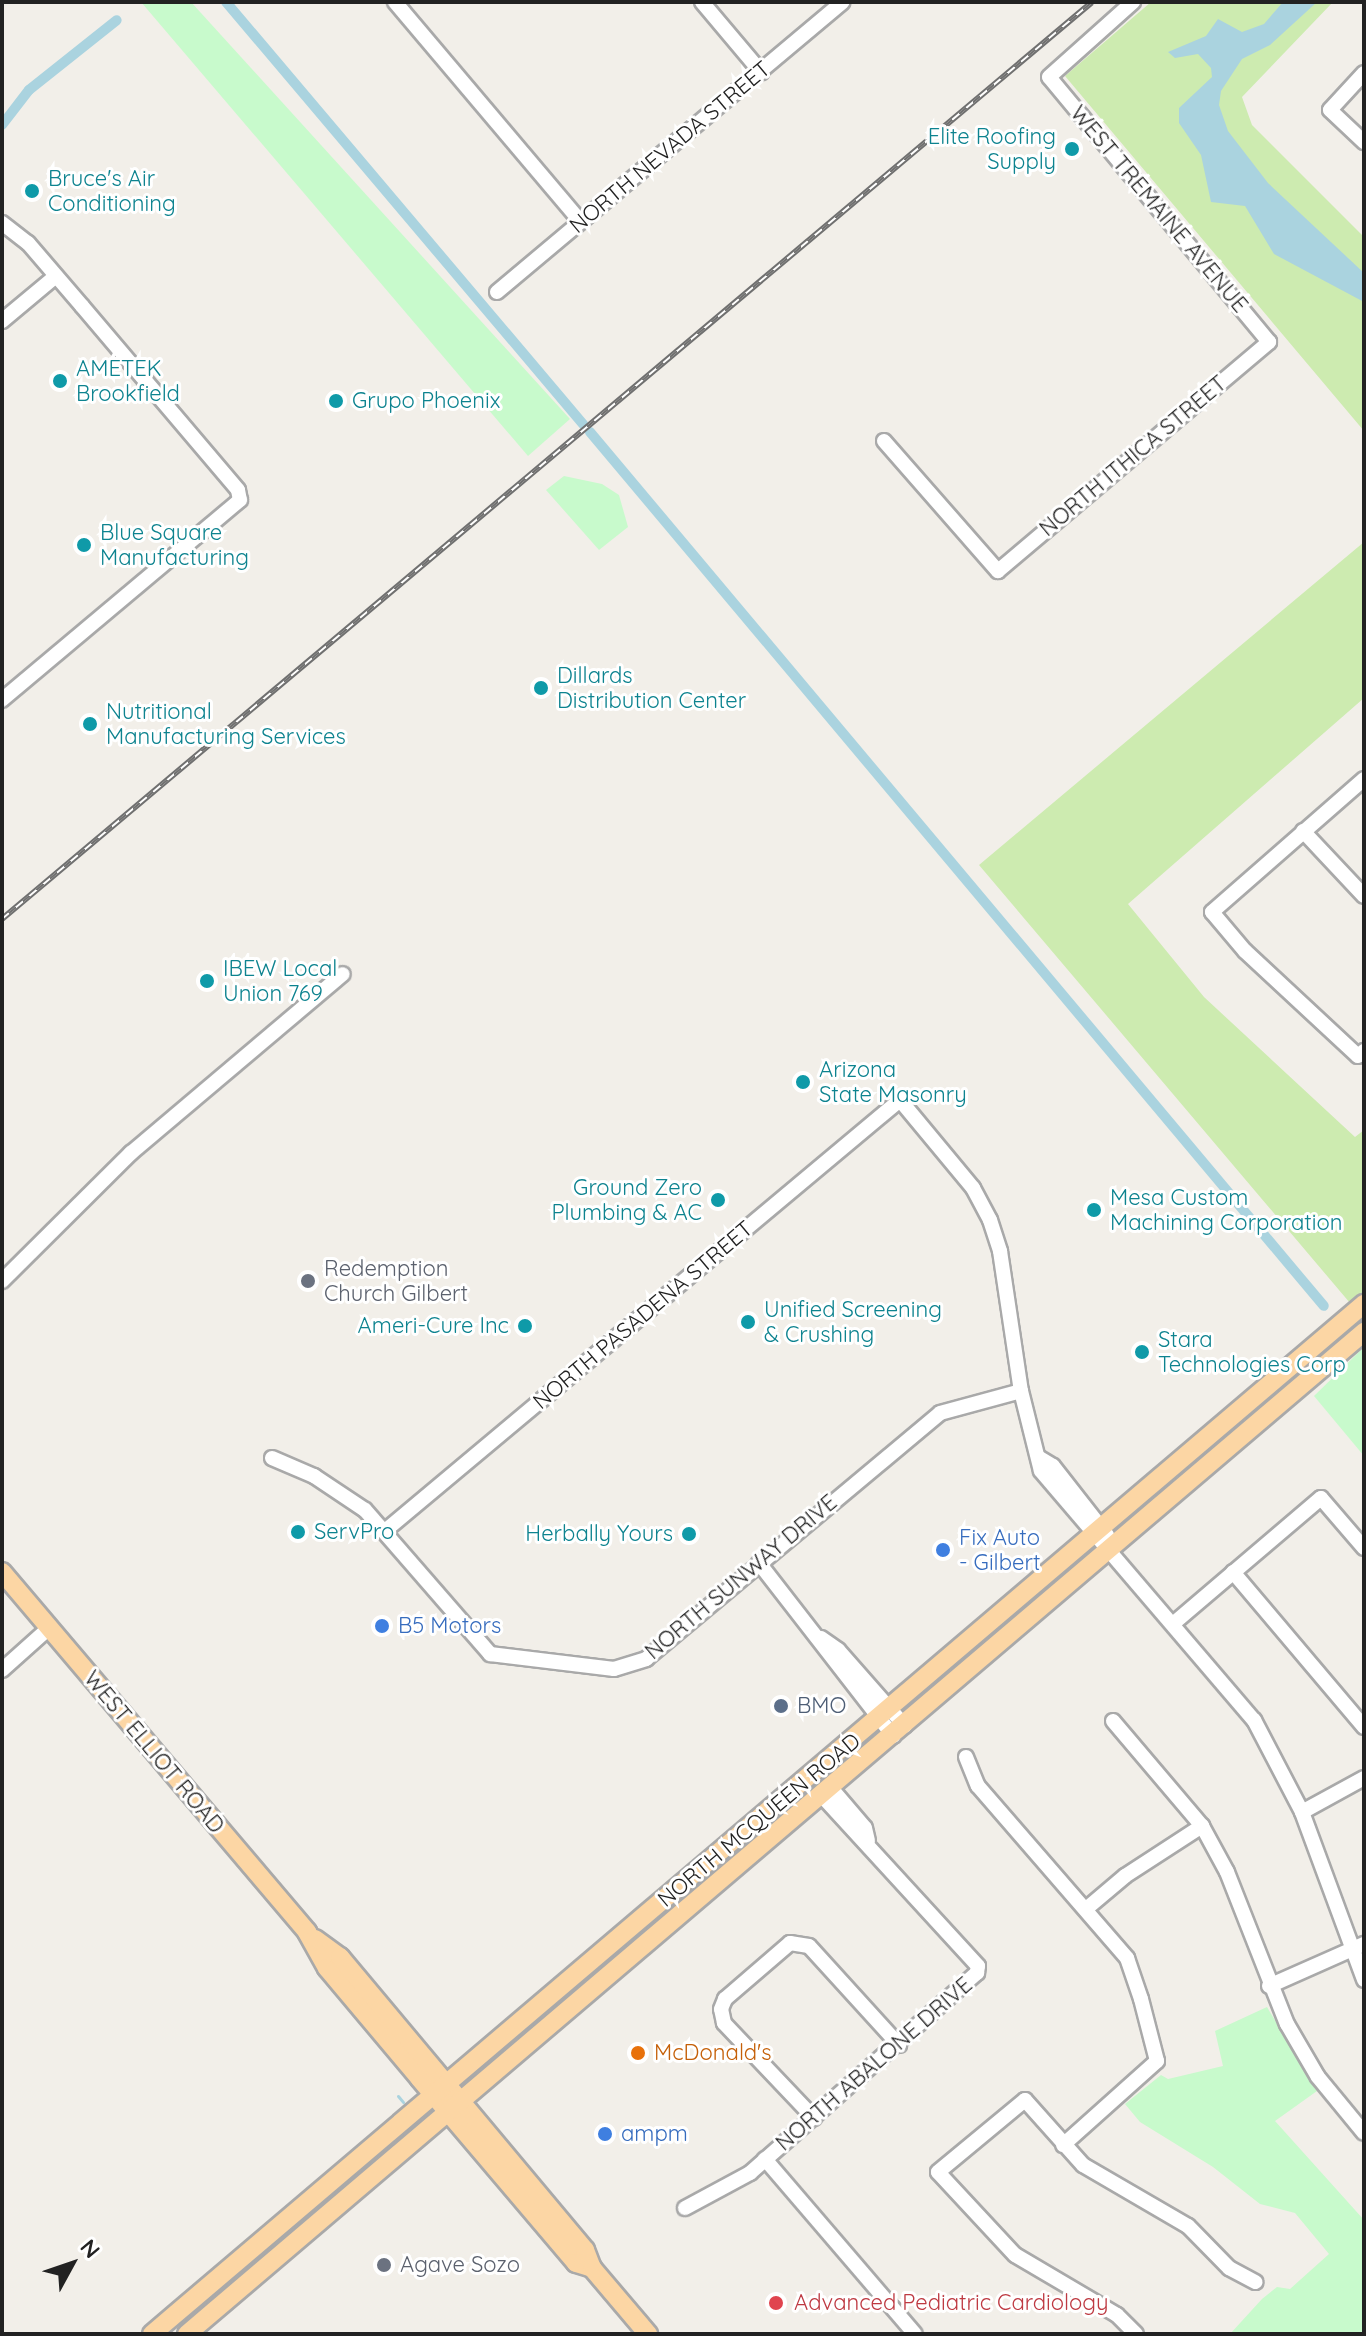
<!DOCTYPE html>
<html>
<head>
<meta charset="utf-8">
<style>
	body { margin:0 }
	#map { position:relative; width:1366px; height:2336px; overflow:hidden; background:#f2efe9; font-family:Quicksand,sans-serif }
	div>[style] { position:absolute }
	.grass>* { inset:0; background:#cdebb0 }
	.park>* { inset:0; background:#c8facc }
	.water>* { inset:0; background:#aad3df }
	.stream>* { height:3px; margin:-1.5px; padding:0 1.5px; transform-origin:1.5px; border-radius:1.5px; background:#aad3df }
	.canal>* { height:10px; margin:-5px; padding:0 5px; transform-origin:5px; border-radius:5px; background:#aad3df }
	.roads { filter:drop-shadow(2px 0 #a9a9a9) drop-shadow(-2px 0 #a9a9a9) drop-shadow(0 2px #a9a9a9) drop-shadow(0 -2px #a9a9a9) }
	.minor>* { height:14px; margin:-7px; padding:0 7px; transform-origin:7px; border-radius:7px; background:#fff }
	.major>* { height:18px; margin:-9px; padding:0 9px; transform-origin:9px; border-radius:9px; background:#fcd6a4 }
	.rail>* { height:6px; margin-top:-3px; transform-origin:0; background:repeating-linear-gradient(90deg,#fff 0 9px,#707070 0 18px); box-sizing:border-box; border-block:2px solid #707070 }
	.dots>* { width:22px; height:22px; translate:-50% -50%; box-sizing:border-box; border:4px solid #fff; border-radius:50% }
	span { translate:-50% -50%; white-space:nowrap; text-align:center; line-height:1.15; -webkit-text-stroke:6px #fff; paint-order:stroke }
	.culture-label { font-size:22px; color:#0d838f }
	.right { translate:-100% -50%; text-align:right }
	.left { translate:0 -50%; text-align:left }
	.street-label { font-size:22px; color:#222 }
	.worship-label { font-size:22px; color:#5b616d }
	.shop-label { font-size:22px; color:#366cbe }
	.service-label { font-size:22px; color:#4e5e75 }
	.food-label { font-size:22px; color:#c56008 }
	.health-label { font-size:22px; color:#be3a42 }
	.frame { position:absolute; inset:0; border:4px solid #222; pointer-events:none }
	.north { position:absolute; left:32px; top:2224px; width:80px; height:80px; -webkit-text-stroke:6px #fff; paint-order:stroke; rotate:50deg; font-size:22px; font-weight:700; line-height:32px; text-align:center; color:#222 }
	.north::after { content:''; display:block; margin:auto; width:28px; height:36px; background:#222; clip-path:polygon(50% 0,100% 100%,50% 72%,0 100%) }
</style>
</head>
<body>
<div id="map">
	<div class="grass">
		<i style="clip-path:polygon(1151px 2px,1333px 2px,1242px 97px,1252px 125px,1364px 237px,1364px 431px,1065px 76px)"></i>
		<i style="clip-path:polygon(1364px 542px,1364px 698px,1128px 904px,1204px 997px,1355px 1137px,1364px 1130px,1364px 1292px,1350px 1303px,979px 865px)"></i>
	</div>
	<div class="park">
		<i style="clip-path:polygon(141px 2px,191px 2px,570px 419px,528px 456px)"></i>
		<i style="clip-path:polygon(564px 476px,602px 484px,619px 495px,628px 527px,599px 550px,546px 490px)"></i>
		<i style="clip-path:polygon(1364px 1347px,1364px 1456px,1314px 1396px)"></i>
		<i style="clip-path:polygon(1267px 2007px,1317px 2091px,1275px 2121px,1364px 2220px,1364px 2334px,1230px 2334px,1262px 2299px,1277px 2287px,1290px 2289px,1329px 2254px,1295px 2213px,1260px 2204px,1213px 2167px,1140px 2122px,1125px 2104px,1161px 2075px,1168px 2079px,1223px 2066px,1215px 2031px)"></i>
	</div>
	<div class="water">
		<i style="clip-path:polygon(1283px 2px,1317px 2px,1270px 45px,1242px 59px,1221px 91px,1219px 105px,1228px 131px,1268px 183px,1364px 273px,1364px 302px,1274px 254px,1245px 206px,1211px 202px,1201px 155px,1179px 123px,1179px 108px,1212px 77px,1211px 68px,1198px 54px,1175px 58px,1168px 52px,1206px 36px,1218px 19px,1242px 32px,1264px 24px)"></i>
	</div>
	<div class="stream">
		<i style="left:398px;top:2096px;width:8px;rotate:50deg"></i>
	</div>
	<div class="canal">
		<i style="left:226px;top:2px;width:553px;rotate:49.77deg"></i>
		<i style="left:2px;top:125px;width:44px;rotate:-52.4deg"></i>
		<i style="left:29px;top:90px;width:112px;rotate:-38.5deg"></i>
		<i style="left:590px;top:432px;width:1141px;rotate:49.98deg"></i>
	</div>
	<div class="roads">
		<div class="minor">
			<i style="left:395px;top:2px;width:287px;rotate:49.8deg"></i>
			<i style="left:702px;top:2px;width:92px;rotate:49.9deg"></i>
			<i style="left:1364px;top:73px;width:50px;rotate:132.6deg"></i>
			<i style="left:1330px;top:110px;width:47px;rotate:43.3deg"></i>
			<i style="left:2px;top:223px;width:33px;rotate:38deg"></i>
			<i style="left:28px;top:243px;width:83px;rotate:49.4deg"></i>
			<i style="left:82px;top:306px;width:241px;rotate:49.7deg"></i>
			<i style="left:238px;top:490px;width:10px;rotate:79deg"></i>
			<i style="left:240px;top:500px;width:311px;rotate:140deg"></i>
			<i style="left:497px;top:292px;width:451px;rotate:-40deg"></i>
			<i style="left:2px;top:321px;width:70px;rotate:-39.8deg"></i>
			<i style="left:884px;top:441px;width:173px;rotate:48.8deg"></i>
			<i style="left:998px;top:571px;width:355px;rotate:-40.2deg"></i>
			<i style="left:1269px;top:342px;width:344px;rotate:-129.7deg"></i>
			<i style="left:1049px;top:77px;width:113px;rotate:-41.8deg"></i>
			<i style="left:1364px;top:779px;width:202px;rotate:138.8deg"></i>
			<i style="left:1212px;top:912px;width:51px;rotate:49.8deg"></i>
			<i style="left:1245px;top:951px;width:154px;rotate:42.9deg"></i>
			<i style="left:1358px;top:1056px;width:8px;rotate:-40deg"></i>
			<i style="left:1303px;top:831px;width:89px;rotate:46.8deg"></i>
			<i style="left:2px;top:1281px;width:182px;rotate:-44.8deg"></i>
			<i style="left:131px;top:1153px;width:277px;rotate:-40.2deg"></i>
			<i style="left:1038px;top:1457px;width:17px;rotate:31deg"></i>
			<i style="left:1053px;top:1466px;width:88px;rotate:52deg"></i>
			<i style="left:272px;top:1458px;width:46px;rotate:23.2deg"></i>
			<i style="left:314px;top:1476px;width:61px;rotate:33.7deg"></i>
			<i style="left:365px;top:1510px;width:191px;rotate:49deg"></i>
			<i style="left:490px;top:1654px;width:125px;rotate:6.9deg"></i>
			<i style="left:614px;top:1669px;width:34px;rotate:-17deg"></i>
			<i style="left:646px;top:1659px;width:383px;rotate:-39.9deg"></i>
			<i style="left:940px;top:1413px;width:84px;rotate:-15.2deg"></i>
			<i style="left:386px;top:1530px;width:670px;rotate:-39.92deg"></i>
			<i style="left:900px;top:1100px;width:114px;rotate:50.3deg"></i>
			<i style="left:973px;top:1188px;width:36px;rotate:62deg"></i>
			<i style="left:990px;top:1220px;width:33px;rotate:72deg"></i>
			<i style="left:1000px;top:1251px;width:142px;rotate:81.5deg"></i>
			<i style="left:1021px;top:1391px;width:82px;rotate:76deg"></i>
			<i style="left:1041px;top:1471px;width:328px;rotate:49.5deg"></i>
			<i style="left:1254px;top:1720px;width:104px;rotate:62.4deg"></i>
			<i style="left:1302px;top:1812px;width:179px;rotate:69.7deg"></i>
			<i style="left:759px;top:1563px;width:219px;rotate:52.2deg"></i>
			<i style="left:1233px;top:1572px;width:203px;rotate:49.8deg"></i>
			<i style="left:1174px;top:1623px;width:193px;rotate:-40.4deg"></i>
			<i style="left:1321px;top:1498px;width:66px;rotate:49.3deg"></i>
			<i style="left:821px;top:1638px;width:21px;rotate:35deg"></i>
			<i style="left:838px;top:1650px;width:101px;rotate:48.6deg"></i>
			<i style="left:2px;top:1670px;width:63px;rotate:-41.8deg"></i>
			<i style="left:1113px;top:1721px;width:138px;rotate:49.7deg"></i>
			<i style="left:1202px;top:1826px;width:52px;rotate:61.5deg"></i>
			<i style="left:1227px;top:1872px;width:163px;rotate:68.5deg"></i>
			<i style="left:1287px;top:2024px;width:61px;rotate:59.7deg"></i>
			<i style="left:1318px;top:2077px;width:72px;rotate:50.6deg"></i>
			<i style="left:966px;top:1757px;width:31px;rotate:68deg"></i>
			<i style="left:978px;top:1786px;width:228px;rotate:49.1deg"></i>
			<i style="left:1127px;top:1958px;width:43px;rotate:71.1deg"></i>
			<i style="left:1141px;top:1999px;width:64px;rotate:75.5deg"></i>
			<i style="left:1157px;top:2061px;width:126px;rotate:138.2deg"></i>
			<i style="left:831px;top:1788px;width:52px;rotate:49.6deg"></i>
			<i style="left:865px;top:1828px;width:13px;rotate:77deg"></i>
			<i style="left:1302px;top:1812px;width:71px;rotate:-28.7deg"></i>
			<i style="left:1086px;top:1909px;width:51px;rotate:-40.2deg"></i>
			<i style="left:1125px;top:1876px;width:92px;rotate:-33deg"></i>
			<i style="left:1269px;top:1986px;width:104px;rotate:-23.9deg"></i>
			<i style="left:814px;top:2118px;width:131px;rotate:-133.5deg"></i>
			<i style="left:724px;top:2023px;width:14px;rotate:-102deg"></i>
			<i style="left:721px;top:2009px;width:11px;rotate:-68deg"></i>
			<i style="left:725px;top:1999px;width:86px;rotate:-40.7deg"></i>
			<i style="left:790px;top:1943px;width:19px;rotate:9deg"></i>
			<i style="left:809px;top:1946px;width:134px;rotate:47.7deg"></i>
			<i style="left:765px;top:2159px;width:230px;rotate:49.4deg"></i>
			<i style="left:685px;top:2208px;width:74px;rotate:-28.3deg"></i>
			<i style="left:750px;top:2173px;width:303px;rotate:-41.4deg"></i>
			<i style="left:977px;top:1973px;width:7px;rotate:-82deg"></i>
			<i style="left:978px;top:1966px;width:231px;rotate:-132.5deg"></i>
			<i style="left:1136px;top:2334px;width:27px;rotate:-135deg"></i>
			<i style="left:1117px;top:2315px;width:118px;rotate:-149.5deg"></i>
			<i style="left:1015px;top:2255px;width:113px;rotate:-132.9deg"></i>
			<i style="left:938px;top:2172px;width:113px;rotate:-39.6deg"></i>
			<i style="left:1025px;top:2100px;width:87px;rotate:48.3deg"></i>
			<i style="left:1083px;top:2165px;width:121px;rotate:30.2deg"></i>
			<i style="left:1188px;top:2226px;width:59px;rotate:45.7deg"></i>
			<i style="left:1229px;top:2268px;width:30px;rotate:28deg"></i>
		</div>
		<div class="major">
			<i style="left:2px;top:1572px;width:472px;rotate:49.7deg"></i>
			<i style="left:307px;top:1932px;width:41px;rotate:60.9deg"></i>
			<i style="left:327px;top:1968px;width:145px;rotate:50deg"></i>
			<i style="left:420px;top:2079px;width:241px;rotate:49.7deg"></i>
			<i style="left:576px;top:2263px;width:17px;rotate:17deg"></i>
			<i style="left:315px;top:1939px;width:31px;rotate:36deg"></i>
			<i style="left:340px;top:1957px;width:382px;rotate:50.1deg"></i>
			<i style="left:585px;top:2250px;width:19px;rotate:69deg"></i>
			<i style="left:592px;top:2268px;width:87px;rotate:49.7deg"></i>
			<i style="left:152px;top:2334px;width:1591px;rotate:-40.36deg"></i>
			<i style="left:187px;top:2334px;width:1546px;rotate:-40.41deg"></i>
		</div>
	</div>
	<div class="rail">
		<i style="left:2px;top:919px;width:1424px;rotate:-40.07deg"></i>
	</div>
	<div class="dots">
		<i style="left:1072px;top:149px;background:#0f9aa8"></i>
		<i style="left:32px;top:191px;background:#0f9aa8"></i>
		<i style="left:60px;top:381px;background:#0f9aa8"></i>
		<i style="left:336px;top:401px;background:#0f9aa8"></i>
		<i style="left:84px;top:545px;background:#0f9aa8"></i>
		<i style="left:541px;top:688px;background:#0f9aa8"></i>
		<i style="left:90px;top:724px;background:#0f9aa8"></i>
		<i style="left:207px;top:981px;background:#0f9aa8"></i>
		<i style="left:803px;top:1082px;background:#0f9aa8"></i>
		<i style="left:718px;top:1200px;background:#0f9aa8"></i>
		<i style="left:1094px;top:1210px;background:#0f9aa8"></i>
		<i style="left:308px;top:1281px;background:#6b7280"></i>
		<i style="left:748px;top:1322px;background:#0f9aa8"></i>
		<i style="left:525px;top:1326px;background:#0f9aa8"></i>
		<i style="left:1142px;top:1352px;background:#0f9aa8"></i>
		<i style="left:298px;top:1532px;background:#0f9aa8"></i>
		<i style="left:689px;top:1534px;background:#0f9aa8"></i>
		<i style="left:943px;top:1550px;background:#3f7fe0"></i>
		<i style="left:382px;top:1626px;background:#3f7fe0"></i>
		<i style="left:781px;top:1706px;background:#5c6f8a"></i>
		<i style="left:638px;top:2053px;background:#e8710a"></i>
		<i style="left:605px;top:2134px;background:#3f7fe0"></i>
		<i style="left:384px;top:2265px;background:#6b7280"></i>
		<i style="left:776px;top:2303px;background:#e0444e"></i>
	</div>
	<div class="culture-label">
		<span class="right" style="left:1056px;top:149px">Elite Roofing<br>Supply</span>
		<span class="left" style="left:48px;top:191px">Bruce's Air<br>Conditioning</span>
		<span class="left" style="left:76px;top:381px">AMETEK<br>Brookfield</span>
		<span class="left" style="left:352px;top:401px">Grupo Phoenix</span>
		<span class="left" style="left:100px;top:545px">Blue Square<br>Manufacturing</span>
		<span class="left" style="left:557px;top:688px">Dillards<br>Distribution Center</span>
		<span class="left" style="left:106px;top:724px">Nutritional<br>Manufacturing Services</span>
		<span class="left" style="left:223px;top:981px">IBEW Local<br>Union 769</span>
		<span class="left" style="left:819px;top:1082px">Arizona<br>State Masonry</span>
		<span class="right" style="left:702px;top:1200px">Ground Zero<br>Plumbing &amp; AC</span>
		<span class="left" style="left:1110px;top:1210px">Mesa Custom<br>Machining Corporation</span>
		<span class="left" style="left:764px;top:1322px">Unified Screening<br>&amp; Crushing</span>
		<span class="right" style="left:509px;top:1326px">Ameri-Cure Inc</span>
		<span class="left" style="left:1158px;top:1352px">Stara<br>Technologies Corp</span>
		<span class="left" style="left:314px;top:1532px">ServPro</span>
		<span class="right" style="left:673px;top:1534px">Herbally Yours</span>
	</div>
	<div class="street-label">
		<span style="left:670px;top:147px;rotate:-40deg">NORTH NEVADA STREET</span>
		<span style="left:1159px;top:209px;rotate:50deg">WEST TREMAINE AVENUE</span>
		<span style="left:1133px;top:456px;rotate:-40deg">NORTH ITHICA STREET</span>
		<span style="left:643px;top:1315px;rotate:-40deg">NORTH PASADENA STREET</span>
		<span style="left:741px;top:1577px;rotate:-40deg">NORTH SUNWAY DRIVE</span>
		<span style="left:154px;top:1752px;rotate:50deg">WEST ELLIOT ROAD</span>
		<span style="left:759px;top:1820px;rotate:-40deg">NORTH MCQUEEN ROAD</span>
		<span style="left:874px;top:2064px;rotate:-41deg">NORTH ABALONE DRIVE</span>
	</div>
	<div class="worship-label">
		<span class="left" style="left:324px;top:1281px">Redemption<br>Church Gilbert</span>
		<span class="left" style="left:400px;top:2265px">Agave Sozo</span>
	</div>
	<div class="shop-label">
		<span class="left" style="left:959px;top:1550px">Fix Auto<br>- Gilbert</span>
		<span class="left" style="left:398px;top:1626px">B5 Motors</span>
		<span class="left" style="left:621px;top:2134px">ampm</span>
	</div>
	<div class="service-label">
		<span class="left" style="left:797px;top:1706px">BMO</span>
	</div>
	<div class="food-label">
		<span class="left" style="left:654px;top:2053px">McDonald's</span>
	</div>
	<div class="health-label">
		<span class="left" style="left:794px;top:2303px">Advanced Pediatric Cardiology</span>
	</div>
	<div class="frame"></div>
	<div class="north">N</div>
</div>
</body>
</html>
